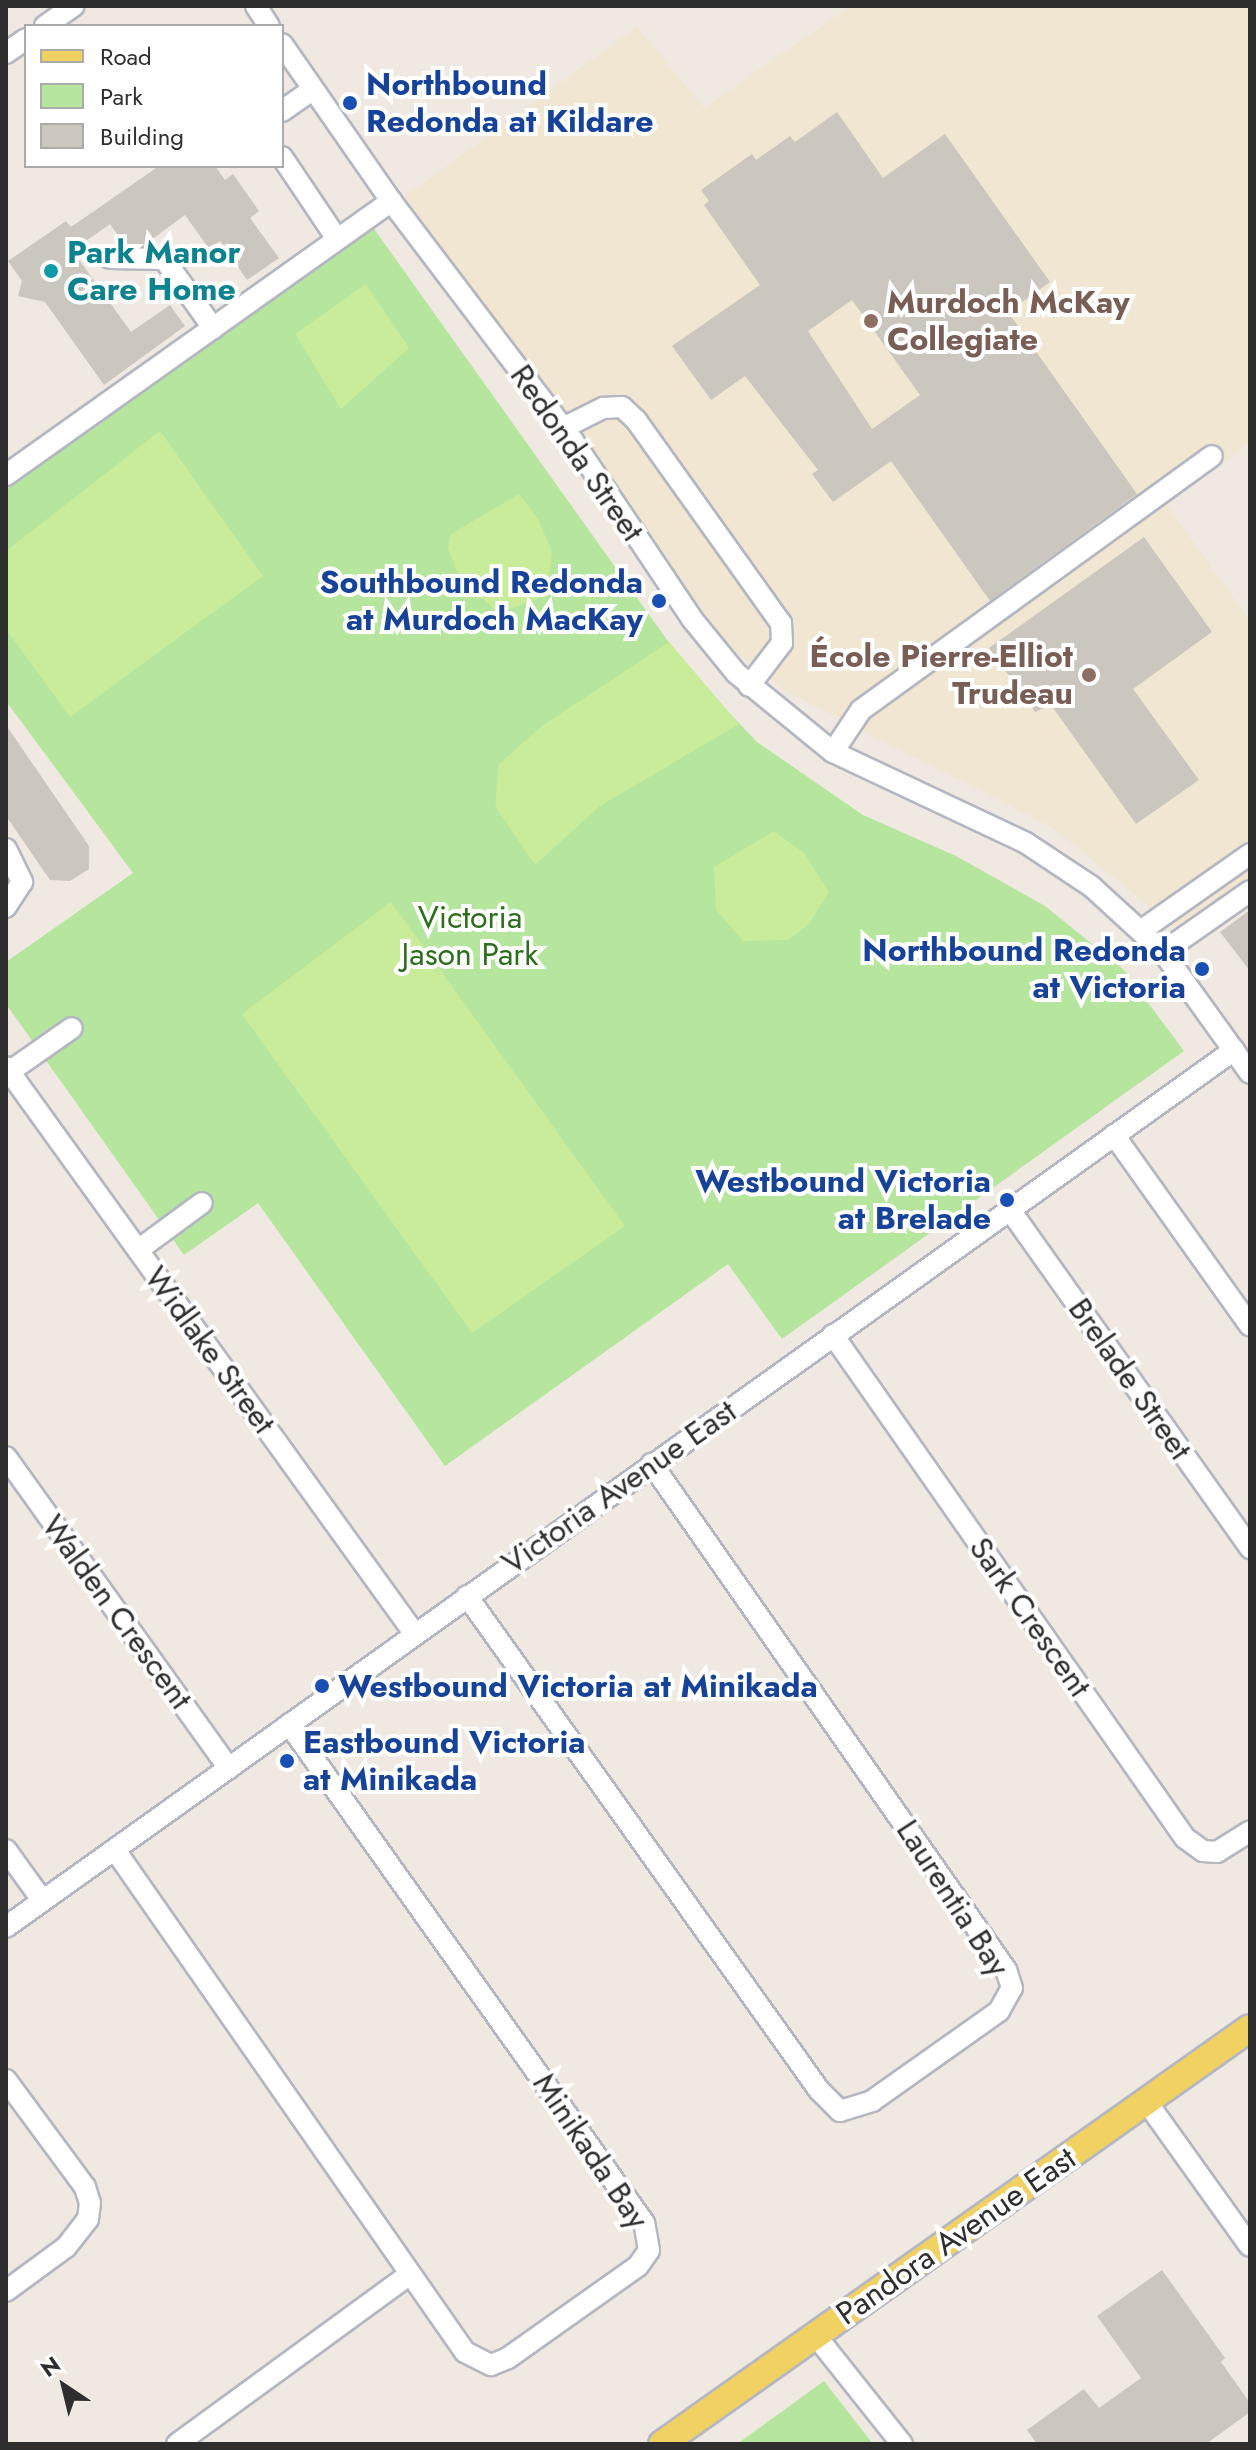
<!DOCTYPE html>
<html>
<head>
<meta charset="utf-8">
<style>
	body { margin:0 }
	#map { position:relative; width:1256px; height:2450px; overflow:hidden; background:#efe9e1; font-family:Jost,sans-serif }
	div>[style] { position:absolute }
	.education>* { inset:0; background:#f0e6d1 }
	.green>* { inset:0; background:#b6e59e }
	.pitch>* { inset:0; background:#c9ec9a }
	.building>* { inset:0; background:#cbc7bf }
	.roads { filter:drop-shadow(2px 0 #b4b7c1) drop-shadow(-2px 0 #b4b7c1) drop-shadow(0 2px #b4b7c1) drop-shadow(0 -2px #b4b7c1) }
	.minor>* { height:20px; margin:-10px; padding:0 10px; transform-origin:10px; border-radius:10px; background:#fff }
	.major>* { height:26px; margin:-13px; padding:0 13px; transform-origin:13px; border-radius:13px; background:#f2d163 }
	.dots>* { width:22px; height:22px; translate:-50% -50%; box-sizing:border-box; border:4px solid #fff; border-radius:50% }
	span { translate:-50% -50%; white-space:nowrap; text-align:center; line-height:1.15; -webkit-text-stroke:8px #fff; paint-order:stroke }
	.transit-label { font-size:32px; color:#164399; font-weight:700 }
	.left { translate:0 -50%; text-align:left }
	.right { translate:-100% -50%; text-align:right }
	.culture-label { font-size:32px; color:#0d838f; font-weight:700 }
	.education-label { font-size:32px; color:#785e54; font-weight:700 }
	.street-label { font-size:32px; color:#2e2e2e }
	.park-label { font-size:32px; color:#2c6e1b }
	.frame { position:absolute; inset:0; border:8px solid #2e2e2e; pointer-events:none }
	.legend { position:absolute; left:24px; top:24px; width:260px; height:144px; box-sizing:border-box; background:#fff; border:2px solid #ababab; margin:0; padding:10px 14px; list-style:none; font-size:24px; color:#2e2e2e }
	.legend li { display:flex; align-items:center; gap:16px; height:40px }
	.legend b { width:40px; border:2px solid #ababab }
	.north { position:absolute; left:24px; top:2346px; width:80px; height:80px; -webkit-text-stroke:6px #fff; paint-order:stroke; rotate:325deg; font-size:22px; font-weight:700; line-height:32px; text-align:center; color:#2e2e2e }
	.north::after { content:''; display:block; margin:auto; width:28px; height:36px; background:#2e2e2e; clip-path:polygon(50% 0,100% 100%,50% 72%,0 100%) }
</style>
</head>
<body>
<div id="map">
	<div class="education">
		<i style="clip-path:polygon(851px 6px,1250px 6px,1250px 443px,1166px 504px,1250px 621px,1250px 878px,1176px 928px,1053px 828px,782px 689px,727px 645px,403px 198px,637px 27px,704px 108px)"></i>
	</div>
	<div class="green">
		<i style="clip-path:polygon(372px 226px,690px 672px,757px 742px,863px 815px,956px 856px,1045px 906px,1123px 969px,1184px 1051px,782px 1339px,728px 1264px,445px 1466px,258px 1203px,184px 1255px,6px 1004px,6px 962px,133px 873px,6px 701px,6px 489px)"></i>
		<i style="clip-path:polygon(824px 2381px,873px 2444px,737px 2444px)"></i>
	</div>
	<div class="pitch">
		<i style="clip-path:polygon(366px 284px,409px 348px,341px 409px,295px 334px)"></i>
		<i style="clip-path:polygon(160px 431px,263px 576px,70px 717px,6px 629px,6px 551px)"></i>
		<i style="clip-path:polygon(519px 494px,538px 519px,552px 552px,549px 577px,540px 598px,498px 613px,460px 578px,448px 549px,451px 534px)"></i>
		<i style="clip-path:polygon(669px 642px,739px 724px,600px 806px,535px 865px,495px 806px,499px 764px,542px 726px)"></i>
		<i style="clip-path:polygon(774px 831px,804px 853px,829px 892px,809px 924px,788px 940px,743px 941px,716px 910px,714px 867px)"></i>
		<i style="clip-path:polygon(391px 902px,625px 1226px,472px 1333px,242px 1014px)"></i>
	</div>
	<div class="building">
		<i style="clip-path:polygon(evenodd,837px 112px,883px 178px,945px 134px,1050px 282px,1008px 312px,1137px 494px,990px 601px,891px 461px,833px 502px,812px 474px,818px 470px,745px 376px,711px 400px,672px 346px,760px 285px,704px 205px,709px 201px,701px 190px,752px 154px,756px 160px,790px 136px,795px 142px,837px 112px,852px 300px,920px 395px,872px 429px,808px 331px,852px 300px)"></i>
		<i style="clip-path:polygon(159px 166px,215px 166px,225px 180px,233px 174px,259px 211px,250px 218px,279px 258px,247px 280px,220px 241px,209px 249px,185px 215px,143px 246px,124px 244px,110px 224px,83px 243px,88px 250px,77px 257px,131px 332px,170px 305px,185px 326px,104px 385px,45px 302px,18px 296px,22px 281px,8px 261px,66px 221px,71px 227px)"></i>
		<i style="clip-path:polygon(1144px 537px,1212px 632px,1133px 689px,1199px 780px,1136px 824px,1051px 705px,1035px 712px,989px 648px)"></i>
		<i style="clip-path:polygon(6px 725px,89px 846px,89px 869px,70px 881px,50px 880px,6px 816px)"></i>
		<i style="clip-path:polygon(1250px 910px,1250px 971px,1220px 932px)"></i>
		<i style="clip-path:polygon(1162px 2270px,1225px 2358px,1221px 2362px,1250px 2403px,1250px 2412px,1206px 2444px,1037px 2444px,1027px 2430px,1084px 2389px,1099px 2408px,1141px 2378px,1097px 2316px)"></i>
	</div>
	<div class="roads">
		<div class="minor">
			<i style="left:256px;top:6px;width:24px;rotate:57deg"></i>
			<i style="left:45px;top:26px;width:35px;rotate:-35deg"></i>
			<i style="left:282px;top:44px;width:191px;rotate:55.2deg"></i>
			<i style="left:391px;top:201px;width:301px;rotate:52.8deg"></i>
			<i style="left:573px;top:441px;width:214px;rotate:56.2deg"></i>
			<i style="left:692px;top:619px;width:70px;rotate:50.8deg"></i>
			<i style="left:736px;top:673px;width:125px;rotate:39.2deg"></i>
			<i style="left:833px;top:752px;width:213px;rotate:25.2deg"></i>
			<i style="left:1026px;top:843px;width:78px;rotate:33.5deg"></i>
			<i style="left:1091px;top:886px;width:98px;rotate:42.5deg"></i>
			<i style="left:1163px;top:952px;width:149px;rotate:54.3deg"></i>
			<i style="left:6px;top:53px;width:24px;rotate:-35deg"></i>
			<i style="left:282px;top:111px;width:38px;rotate:-35deg"></i>
			<i style="left:282px;top:157px;width:99px;rotate:56.1deg"></i>
			<i style="left:110px;top:258px;width:54px;rotate:1.1deg"></i>
			<i style="left:164px;top:259px;width:85px;rotate:54.6deg"></i>
			<i style="left:563px;top:428px;width:45px;rotate:-26.6deg"></i>
			<i style="left:603px;top:408px;width:19px;rotate:-3deg"></i>
			<i style="left:622px;top:407px;width:19px;rotate:43deg"></i>
			<i style="left:636px;top:420px;width:249px;rotate:54.5deg"></i>
			<i style="left:781px;top:623px;width:20px;rotate:87deg"></i>
			<i style="left:782px;top:643px;width:54px;rotate:127.5deg"></i>
			<i style="left:6px;top:475px;width:473px;rotate:-35.4deg"></i>
			<i style="left:833px;top:752px;width:50px;rotate:-56.3deg"></i>
			<i style="left:861px;top:710px;width:433px;rotate:-35.9deg"></i>
			<i style="left:6px;top:849px;width:37px;rotate:64deg"></i>
			<i style="left:22px;top:882px;width:30px;rotate:123deg"></i>
			<i style="left:1142px;top:930px;width:132px;rotate:-35.1deg"></i>
			<i style="left:1163px;top:952px;width:106px;rotate:-35deg"></i>
			<i style="left:6px;top:1067px;width:698px;rotate:54.21deg"></i>
			<i style="left:6px;top:1074px;width:80px;rotate:-34.9deg"></i>
			<i style="left:1114px;top:1135px;width:234px;rotate:54.5deg"></i>
			<i style="left:1010px;top:1210px;width:415px;rotate:54.6deg"></i>
			<i style="left:138px;top:1250px;width:79px;rotate:-36.3deg"></i>
			<i style="left:833px;top:1335px;width:614px;rotate:55.02deg"></i>
			<i style="left:1185px;top:1838px;width:22px;rotate:36deg"></i>
			<i style="left:1203px;top:1851px;width:14px;rotate:4deg"></i>
			<i style="left:1217px;top:1852px;width:39px;rotate:-32deg"></i>
			<i style="left:6px;top:1457px;width:383px;rotate:54.4deg"></i>
			<i style="left:467px;top:1596px;width:607px;rotate:54.53deg"></i>
			<i style="left:819px;top:2090px;width:30px;rotate:45deg"></i>
			<i style="left:840px;top:2111px;width:34px;rotate:-17deg"></i>
			<i style="left:872px;top:2101px;width:156px;rotate:-35.3deg"></i>
			<i style="left:999px;top:2011px;width:26px;rotate:-61deg"></i>
			<i style="left:1012px;top:1988px;width:19px;rotate:-108deg"></i>
			<i style="left:1006px;top:1970px;width:618px;rotate:-124.98deg"></i>
			<i style="left:6px;top:1850px;width:62px;rotate:54.2deg"></i>
			<i style="left:115px;top:1850px;width:612px;rotate:55.12deg"></i>
			<i style="left:465px;top:2352px;width:29px;rotate:27deg"></i>
			<i style="left:491px;top:2365px;width:18px;rotate:-22deg"></i>
			<i style="left:508px;top:2358px;width:159px;rotate:-35.3deg"></i>
			<i style="left:638px;top:2266px;width:19px;rotate:-55deg"></i>
			<i style="left:649px;top:2250px;width:27px;rotate:-100deg"></i>
			<i style="left:644px;top:2223px;width:612px;rotate:-125.43deg"></i>
			<i style="left:6px;top:1927px;width:1509px;rotate:-35.53deg"></i>
			<i style="left:6px;top:2080px;width:133px;rotate:53.6deg"></i>
			<i style="left:85px;top:2187px;width:17px;rotate:73deg"></i>
			<i style="left:90px;top:2203px;width:16px;rotate:97deg"></i>
			<i style="left:88px;top:2219px;width:36px;rotate:128deg"></i>
			<i style="left:66px;top:2247px;width:74px;rotate:143.7deg"></i>
			<i style="left:1146px;top:2101px;width:178px;rotate:54.4deg"></i>
			<i style="left:816px;top:2336px;width:138px;rotate:51.5deg"></i>
			<i style="left:177px;top:2444px;width:287px;rotate:-36.1deg"></i>
		</div>
		<div class="major">
			<i style="left:662px;top:2444px;width:720px;rotate:-35.28deg"></i>
		</div>
	</div>
	<div class="dots">
		<i style="left:350px;top:103px;background:#1a4fb4"></i>
		<i style="left:51px;top:271px;background:#0f9aa8"></i>
		<i style="left:871px;top:321px;background:#8d6e63"></i>
		<i style="left:659px;top:601px;background:#1a4fb4"></i>
		<i style="left:1089px;top:675px;background:#8d6e63"></i>
		<i style="left:1202px;top:969px;background:#1a4fb4"></i>
		<i style="left:1007px;top:1200px;background:#1a4fb4"></i>
		<i style="left:322px;top:1686px;background:#1a4fb4"></i>
		<i style="left:287px;top:1761px;background:#1a4fb4"></i>
	</div>
	<div class="transit-label">
		<span class="left" style="left:366px;top:103px">Northbound<br>Redonda at Kildare</span>
		<span class="right" style="left:643px;top:601px">Southbound Redonda<br>at Murdoch MacKay</span>
		<span class="right" style="left:1186px;top:969px">Northbound Redonda<br>at Victoria</span>
		<span class="right" style="left:991px;top:1200px">Westbound Victoria<br>at Brelade</span>
		<span class="left" style="left:338px;top:1686px">Westbound Victoria at Minikada</span>
		<span class="left" style="left:303px;top:1761px">Eastbound Victoria<br>at Minikada</span>
	</div>
	<div class="culture-label">
		<span class="left" style="left:67px;top:271px">Park Manor<br>Care Home</span>
	</div>
	<div class="education-label">
		<span class="left" style="left:887px;top:321px">Murdoch McKay<br>Collegiate</span>
		<span class="right" style="left:1073px;top:675px">École Pierre-Elliot<br>Trudeau</span>
	</div>
	<div class="street-label">
		<span style="left:577px;top:453px;rotate:55deg">Redonda Street</span>
		<span style="left:210px;top:1350px;rotate:54deg">Widlake Street</span>
		<span style="left:1130px;top:1379px;rotate:55deg">Brelade Street</span>
		<span style="left:619px;top:1487px;rotate:-35deg">Victoria Avenue East</span>
		<span style="left:117px;top:1612px;rotate:54deg">Walden Crescent</span>
		<span style="left:1030px;top:1617px;rotate:55deg">Sark Crescent</span>
		<span style="left:953px;top:1898px;rotate:57deg">Laurentia Bay</span>
		<span style="left:591px;top:2151px;rotate:56deg">Minikada Bay</span>
		<span style="left:956px;top:2236px;rotate:-35deg">Pandora Avenue East</span>
	</div>
	<div class="park-label">
		<span style="left:470px;top:936px">Victoria<br>Jason Park</span>
	</div>
	<div class="frame"></div>
	<ul class="legend">
	<li><b style="height:10px;background:#f2d163"></b>Road</li>
	<li><b style="height:22px;background:#b6e59e"></b>Park</li>
	<li><b style="height:22px;background:#cbc7bf"></b>Building</li>
	</ul>
	<div class="north">N</div>
</div>
</body>
</html>
